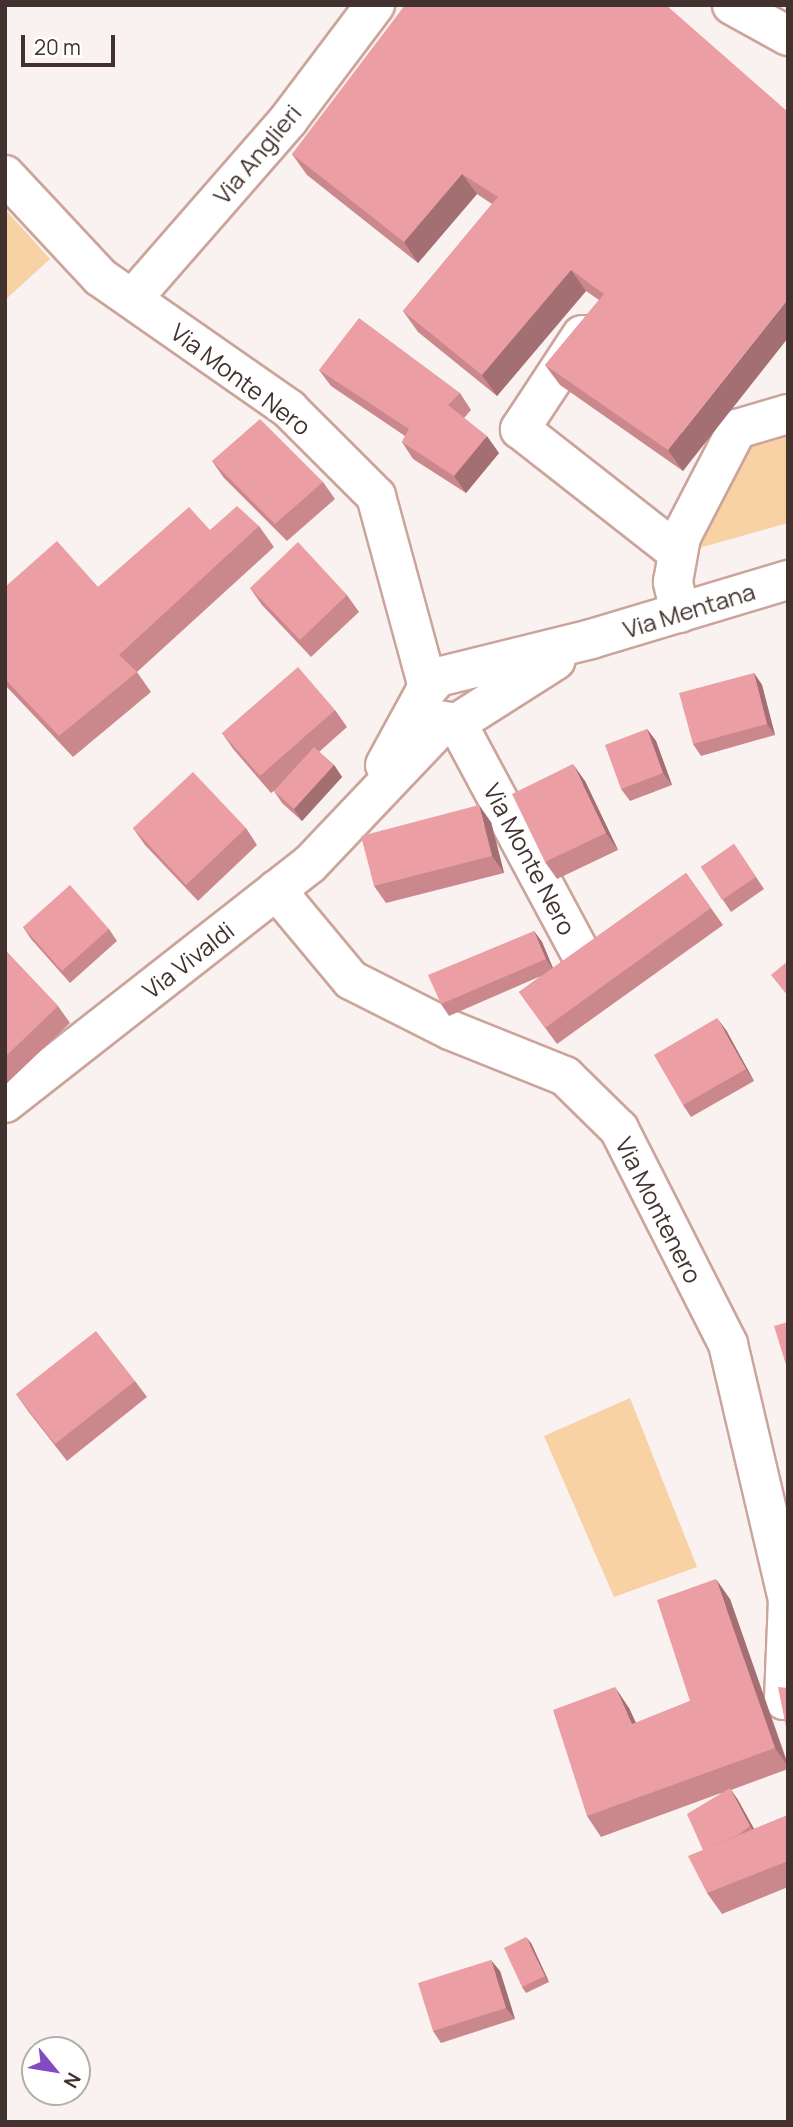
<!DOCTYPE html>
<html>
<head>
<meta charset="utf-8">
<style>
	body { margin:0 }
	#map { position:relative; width:793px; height:2127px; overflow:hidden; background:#faf2f0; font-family:Manrope,sans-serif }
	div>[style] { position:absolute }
	.green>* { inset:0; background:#f8d1a4 }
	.roads { filter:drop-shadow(2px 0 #cba49b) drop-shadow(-2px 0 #cba49b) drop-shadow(0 2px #cba49b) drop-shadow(0 -2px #cba49b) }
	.minor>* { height:38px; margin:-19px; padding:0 19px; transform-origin:19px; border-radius:19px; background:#fff }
	.wall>* { inset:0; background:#ca888c }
	.shaded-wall>* { inset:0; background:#a46f72 }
	.building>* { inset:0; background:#eb9ea3 }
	span { translate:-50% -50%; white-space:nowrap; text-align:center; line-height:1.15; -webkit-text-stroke:6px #fff; paint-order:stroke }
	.street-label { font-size:24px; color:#41322e }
	.frame { position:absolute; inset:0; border:7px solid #41322e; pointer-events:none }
	.north { position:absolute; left:21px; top:2036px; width:70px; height:70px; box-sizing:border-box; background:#fff; border:2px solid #b3adab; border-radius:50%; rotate:120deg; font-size:19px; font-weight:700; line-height:28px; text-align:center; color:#41322e }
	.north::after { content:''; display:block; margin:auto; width:24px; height:32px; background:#834bc2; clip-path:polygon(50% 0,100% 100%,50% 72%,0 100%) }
	.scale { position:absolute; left:21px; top:35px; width:94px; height:32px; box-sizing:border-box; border:4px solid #41322e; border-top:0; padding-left:9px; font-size:21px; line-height:24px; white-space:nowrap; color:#41322e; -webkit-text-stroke:5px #fff; paint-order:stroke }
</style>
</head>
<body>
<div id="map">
	<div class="green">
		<i style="clip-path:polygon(5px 209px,50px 259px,5px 300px)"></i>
		<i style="clip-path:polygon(788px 431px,788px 523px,699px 548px,746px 444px)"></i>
		<i style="clip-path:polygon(630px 1398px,697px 1567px,614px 1597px,544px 1436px)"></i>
	</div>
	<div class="roads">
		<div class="minor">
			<i style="left:732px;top:5px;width:64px;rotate:29deg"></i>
			<i style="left:5px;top:175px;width:139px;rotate:47deg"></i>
			<i style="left:100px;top:277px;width:231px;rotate:34.9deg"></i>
			<i style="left:289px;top:409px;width:123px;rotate:45deg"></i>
			<i style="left:376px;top:496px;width:198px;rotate:74.8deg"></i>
			<i style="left:133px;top:298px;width:237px;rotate:-48.9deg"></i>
			<i style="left:289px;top:119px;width:143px;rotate:-53deg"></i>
			<i style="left:582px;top:335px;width:113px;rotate:123.4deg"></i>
			<i style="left:520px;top:429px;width:199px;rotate:38.1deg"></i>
			<i style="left:680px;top:613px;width:32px;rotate:-103deg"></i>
			<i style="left:673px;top:582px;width:46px;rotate:-79.9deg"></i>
			<i style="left:681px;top:537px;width:122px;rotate:-62.6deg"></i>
			<i style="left:737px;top:429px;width:53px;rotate:-16.4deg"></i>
			<i style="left:432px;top:719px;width:25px;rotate:9deg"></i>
			<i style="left:457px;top:723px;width:117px;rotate:-32.5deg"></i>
			<i style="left:457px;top:723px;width:267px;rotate:61.8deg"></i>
			<i style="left:385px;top:765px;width:83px;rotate:-61.3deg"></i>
			<i style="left:425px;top:692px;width:20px;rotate:-49deg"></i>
			<i style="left:438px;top:677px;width:158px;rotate:-13.9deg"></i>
			<i style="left:591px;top:639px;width:206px;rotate:-16.7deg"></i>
			<i style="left:276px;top:890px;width:117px;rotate:50.2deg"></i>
			<i style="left:351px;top:980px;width:111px;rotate:26.8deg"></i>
			<i style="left:450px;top:1030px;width:124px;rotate:21.8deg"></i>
			<i style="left:565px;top:1076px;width:76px;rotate:44.5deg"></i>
			<i style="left:619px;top:1129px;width:241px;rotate:63.1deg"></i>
			<i style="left:728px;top:1344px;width:262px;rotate:76.8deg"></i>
			<i style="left:788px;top:1599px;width:101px;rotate:92.3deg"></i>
			<i style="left:784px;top:1700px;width:4px"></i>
			<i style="left:5px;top:1103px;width:387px;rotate:-38.1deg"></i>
			<i style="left:310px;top:864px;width:193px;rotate:-46.5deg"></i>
		</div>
	</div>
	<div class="wall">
		<i style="clip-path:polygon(666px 5px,683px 471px,560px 385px,545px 365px,599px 300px,586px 291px,497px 396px,418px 332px,403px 311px,492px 204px,477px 194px,418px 263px,307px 175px,292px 154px)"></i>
		<i style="clip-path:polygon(319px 370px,460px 393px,471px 410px,464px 418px,499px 453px,466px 493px,413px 459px,402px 442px,405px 436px,331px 386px)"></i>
		<i style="clip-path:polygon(212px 461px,323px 482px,335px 499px,287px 541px,224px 478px)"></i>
		<i style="clip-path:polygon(259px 526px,274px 547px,137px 672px,151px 692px,73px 757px,5px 685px,5px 587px,98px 587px,210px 530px)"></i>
		<i style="clip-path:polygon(250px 588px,347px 595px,359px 612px,311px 657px,262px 605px)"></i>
		<i style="clip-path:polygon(754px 673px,762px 685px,775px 735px,701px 756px,693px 744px)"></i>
		<i style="clip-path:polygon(335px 710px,347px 727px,319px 752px,334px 765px,342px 777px,302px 821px,282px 803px,274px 791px,275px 790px,271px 793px,234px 750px,222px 733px)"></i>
		<i style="clip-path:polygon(647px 729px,656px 741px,672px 785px,630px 801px,621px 789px)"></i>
		<i style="clip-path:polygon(585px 781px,618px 850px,557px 879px,545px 862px)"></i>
		<i style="clip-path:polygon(491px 822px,504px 873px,386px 903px,374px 886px)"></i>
		<i style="clip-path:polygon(133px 828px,246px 828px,257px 845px,198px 901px,145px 845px)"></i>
		<i style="clip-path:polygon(734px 844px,764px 889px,731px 912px,701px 867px)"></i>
		<i style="clip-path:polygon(686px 873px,723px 925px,557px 1044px,519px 992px,541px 976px,449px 1016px,441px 1004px,534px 931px,542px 942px,553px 968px)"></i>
		<i style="clip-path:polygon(23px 927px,109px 929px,117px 941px,70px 983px,31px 939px)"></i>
		<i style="clip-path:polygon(5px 950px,58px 1006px,70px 1023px,5px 1085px)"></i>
		<i style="clip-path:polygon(726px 1030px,754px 1081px,691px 1117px,683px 1105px)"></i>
		<i style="clip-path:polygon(135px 1381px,147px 1397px,67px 1461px,28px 1411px,16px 1394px)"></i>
		<i style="clip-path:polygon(730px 1599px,788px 1764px,788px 1769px,731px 1790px,738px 1800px,754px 1829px,788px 1815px,788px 1887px,722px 1914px,707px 1893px,703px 1850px,721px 1793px,601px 1837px,587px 1816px,629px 1708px,636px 1723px,690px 1701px)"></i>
		<i style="clip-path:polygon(531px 1943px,549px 1982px,526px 1993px,522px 1987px)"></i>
		<i style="clip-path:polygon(500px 1971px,515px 2019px,441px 2043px,433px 2031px)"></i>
	</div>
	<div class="shaded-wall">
		<i style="clip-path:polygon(462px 174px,477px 194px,418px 263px,404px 242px)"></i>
		<i style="clip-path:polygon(571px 270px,586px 291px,497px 396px,482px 375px)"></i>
		<i style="clip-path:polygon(788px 299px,788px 338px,683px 471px,668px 450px)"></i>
		<i style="clip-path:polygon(487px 436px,499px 453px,466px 493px,454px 476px)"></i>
		<i style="clip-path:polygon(754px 673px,762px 685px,775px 735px,767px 724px)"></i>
		<i style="clip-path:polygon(647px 729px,656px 741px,672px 785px,663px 773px)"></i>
		<i style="clip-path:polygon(573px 764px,585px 781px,618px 850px,606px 833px)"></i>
		<i style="clip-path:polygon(334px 765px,342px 777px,302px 821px,294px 809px)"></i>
		<i style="clip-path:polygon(479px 805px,491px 822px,504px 873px,492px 856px)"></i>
		<i style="clip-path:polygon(534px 931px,542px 942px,554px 971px,546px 959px)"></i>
		<i style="clip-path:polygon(717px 1018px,726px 1030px,754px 1081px,746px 1069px)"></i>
		<i style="clip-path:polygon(716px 1579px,730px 1599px,788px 1766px,775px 1748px)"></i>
		<i style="clip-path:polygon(615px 1687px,629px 1708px,646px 1745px,632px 1724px)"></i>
		<i style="clip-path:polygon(730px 1788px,738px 1800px,759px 1838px,750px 1826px)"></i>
		<i style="clip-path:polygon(526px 1937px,531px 1943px,549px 1982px,545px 1976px)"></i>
		<i style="clip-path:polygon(491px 1960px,500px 1971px,515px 2019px,506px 2008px)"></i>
	</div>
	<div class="building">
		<i style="clip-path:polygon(405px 5px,666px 5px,788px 112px,788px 299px,668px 450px,545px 365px,604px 294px,571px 270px,482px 375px,403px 311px,498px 197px,462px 174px,404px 242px,292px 154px)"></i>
		<i style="clip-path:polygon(359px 318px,460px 393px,448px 405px,487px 436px,454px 476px,402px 442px,409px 429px,319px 370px)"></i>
		<i style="clip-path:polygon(260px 419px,323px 482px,275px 524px,212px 461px)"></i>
		<i style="clip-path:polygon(237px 506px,259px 526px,119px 655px,137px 672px,59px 736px,5px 679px,5px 587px,57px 541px,98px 587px,189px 507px,210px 530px)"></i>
		<i style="clip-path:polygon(298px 542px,347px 595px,300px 640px,250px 588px)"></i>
		<i style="clip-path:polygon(298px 667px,335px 710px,260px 776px,222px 733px)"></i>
		<i style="clip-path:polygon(754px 673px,767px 724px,693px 744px,679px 693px)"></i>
		<i style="clip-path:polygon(647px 729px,663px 773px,621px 789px,605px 745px)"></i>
		<i style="clip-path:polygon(314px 747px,334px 765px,294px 809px,274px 791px)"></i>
		<i style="clip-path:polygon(573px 764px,606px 833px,545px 862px,512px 794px)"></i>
		<i style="clip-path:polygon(193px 772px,246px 828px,186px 885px,133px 828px)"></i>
		<i style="clip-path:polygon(479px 805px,492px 856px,374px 886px,361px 836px)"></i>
		<i style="clip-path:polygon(734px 844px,756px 877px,722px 900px,701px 867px)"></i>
		<i style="clip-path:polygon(686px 873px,711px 908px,545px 1028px,519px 992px)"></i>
		<i style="clip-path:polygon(70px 885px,109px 929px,62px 971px,23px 927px)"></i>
		<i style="clip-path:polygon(534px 931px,546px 959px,441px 1004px,428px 975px)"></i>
		<i style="clip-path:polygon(5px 950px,58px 1006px,5px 1057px)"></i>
		<i style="clip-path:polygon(788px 961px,788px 996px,771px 975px)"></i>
		<i style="clip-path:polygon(717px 1018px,746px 1069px,683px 1105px,654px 1055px)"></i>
		<i style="clip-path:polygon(788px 1322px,788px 1368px,787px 1368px,774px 1326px)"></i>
		<i style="clip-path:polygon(96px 1331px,135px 1381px,55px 1444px,16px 1394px)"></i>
		<i style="clip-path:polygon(716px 1579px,775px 1748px,587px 1816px,553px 1710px,615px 1687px,632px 1724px,690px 1701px,657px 1600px)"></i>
		<i style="clip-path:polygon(778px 1687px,788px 1688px,788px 1737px)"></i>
		<i style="clip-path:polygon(730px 1788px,750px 1826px,738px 1835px,703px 1850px,687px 1814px)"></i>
		<i style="clip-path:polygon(788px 1815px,788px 1861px,707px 1893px,688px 1856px)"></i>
		<i style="clip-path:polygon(526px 1937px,545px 1976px,522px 1987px,504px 1948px)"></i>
		<i style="clip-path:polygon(491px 1960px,506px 2008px,433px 2031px,418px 1983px)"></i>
	</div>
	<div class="street-label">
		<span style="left:257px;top:154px;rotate:-50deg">Via Anglieri</span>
		<span style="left:241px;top:379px;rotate:37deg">Via Monte Nero</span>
		<span style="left:689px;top:610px;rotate:-17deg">Via Mentana</span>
		<span style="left:530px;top:859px;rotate:62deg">Via Monte Nero</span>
		<span style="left:188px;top:960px;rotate:-38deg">Via Vivaldi</span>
		<span style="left:659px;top:1210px;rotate:63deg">Via Montenero</span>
	</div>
	<div class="frame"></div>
	<div class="north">N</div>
	<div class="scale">20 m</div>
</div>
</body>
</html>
